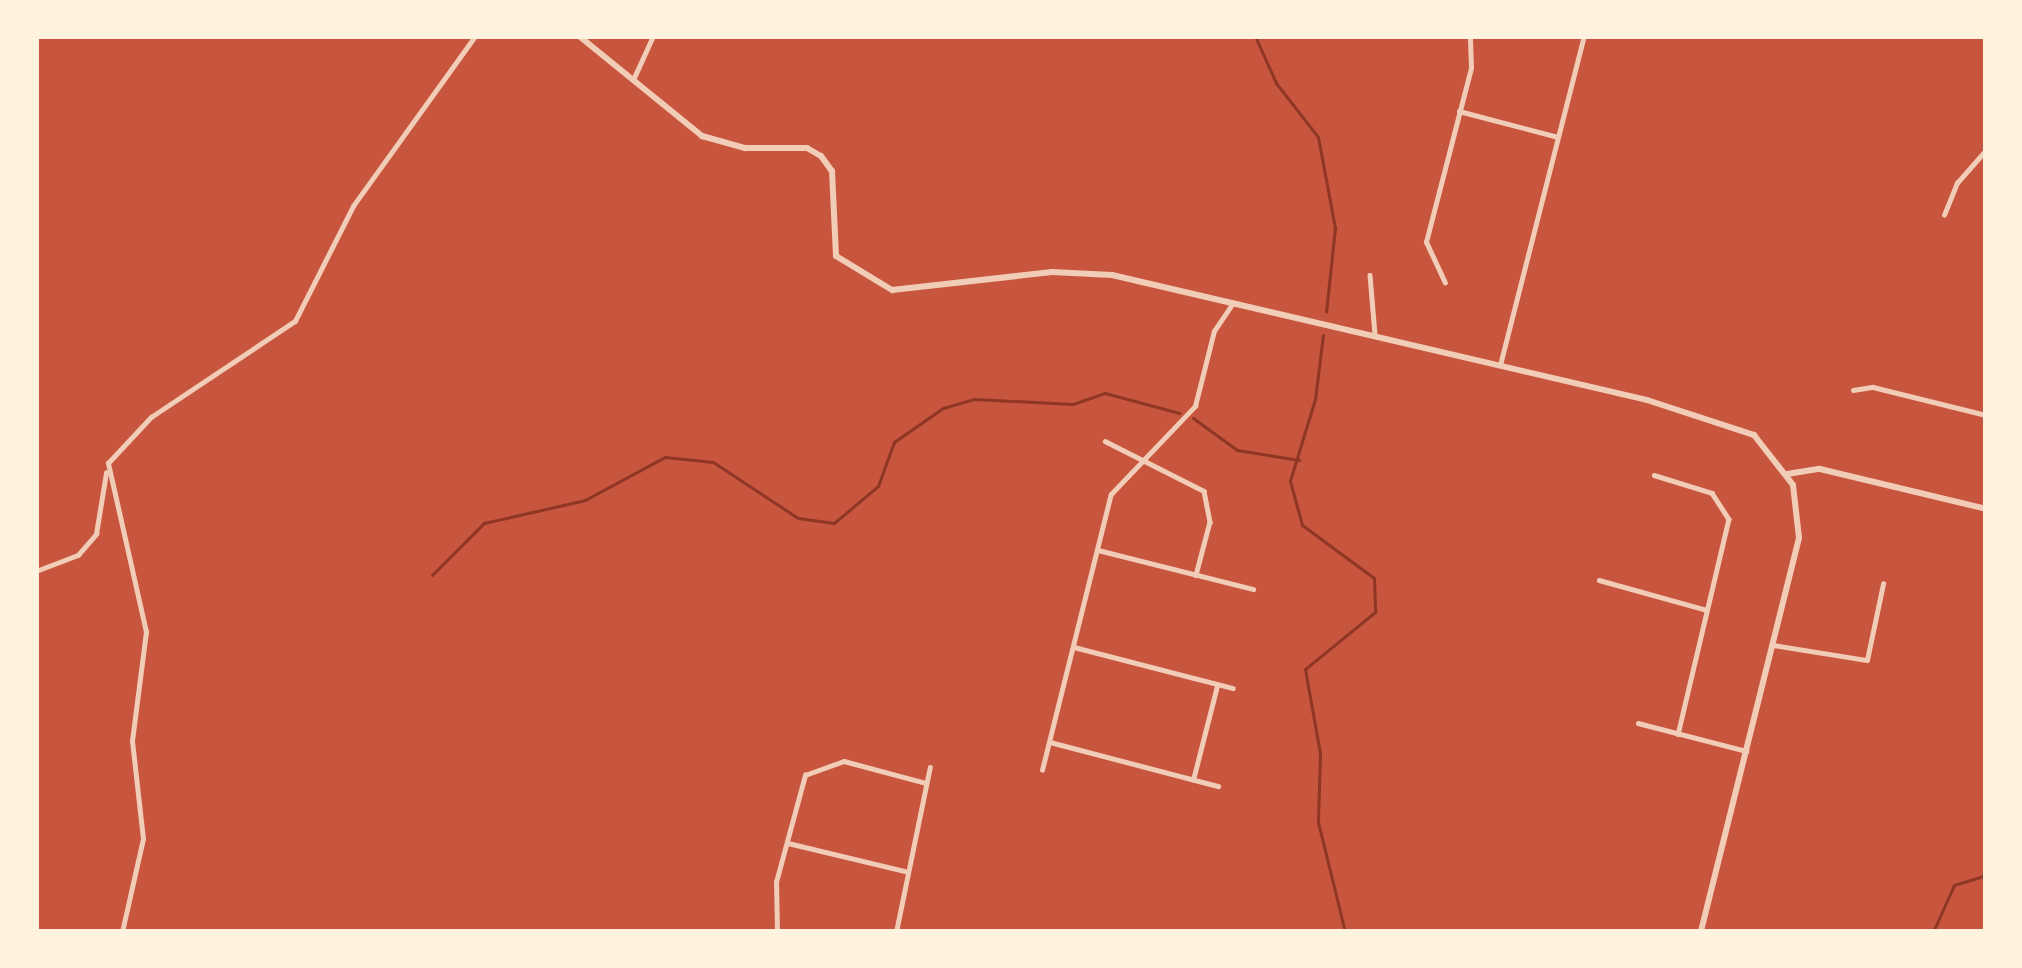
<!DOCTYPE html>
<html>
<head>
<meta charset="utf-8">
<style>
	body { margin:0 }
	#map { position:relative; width:2022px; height:968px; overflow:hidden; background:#c8553d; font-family:Karla,sans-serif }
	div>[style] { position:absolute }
	.stream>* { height:3px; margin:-1.5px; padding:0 1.5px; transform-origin:1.5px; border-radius:1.5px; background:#8f3625 }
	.minor>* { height:4.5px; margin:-2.25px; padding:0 2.25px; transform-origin:2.25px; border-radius:2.25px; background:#f1ccb7 }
	.tertiary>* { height:6px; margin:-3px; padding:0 3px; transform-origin:3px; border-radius:3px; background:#f1ccb7 }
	span { translate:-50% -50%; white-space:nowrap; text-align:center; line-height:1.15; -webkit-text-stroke:9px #fff3e0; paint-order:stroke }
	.frame { position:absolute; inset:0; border:39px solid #fff3e0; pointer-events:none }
</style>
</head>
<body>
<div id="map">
	<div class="stream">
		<i style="left:1255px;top:36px;width:51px;rotate:65.9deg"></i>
		<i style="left:1276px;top:83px;width:68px;rotate:52.1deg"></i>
		<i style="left:1318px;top:137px;width:93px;rotate:79.4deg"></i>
		<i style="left:1335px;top:228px;width:84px;rotate:96.1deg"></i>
		<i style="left:1323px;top:335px;width:64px;rotate:97.1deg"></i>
		<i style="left:1315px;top:399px;width:86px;rotate:107deg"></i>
		<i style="left:1290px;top:481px;width:46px;rotate:74.7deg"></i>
		<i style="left:1302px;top:525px;width:89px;rotate:36.4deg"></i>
		<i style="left:1374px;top:578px;width:34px;rotate:88deg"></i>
		<i style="left:1375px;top:612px;width:90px;rotate:140.8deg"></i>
		<i style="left:1305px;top:669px;width:85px;rotate:79.9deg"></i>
		<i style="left:1320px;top:753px;width:69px;rotate:91.7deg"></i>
		<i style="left:1318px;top:822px;width:113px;rotate:76.2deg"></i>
		<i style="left:1193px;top:418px;width:54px;rotate:36deg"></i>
		<i style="left:1237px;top:450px;width:63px;rotate:9.2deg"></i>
		<i style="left:432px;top:575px;width:74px;rotate:-45deg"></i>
		<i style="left:484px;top:523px;width:104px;rotate:-12.8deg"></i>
		<i style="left:585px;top:500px;width:91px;rotate:-28.3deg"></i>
		<i style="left:665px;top:457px;width:48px;rotate:5.9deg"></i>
		<i style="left:713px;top:462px;width:102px;rotate:33.4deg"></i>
		<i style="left:798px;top:518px;width:36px;rotate:8deg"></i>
		<i style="left:834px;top:523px;width:57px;rotate:-40.1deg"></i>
		<i style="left:878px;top:486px;width:47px;rotate:-70deg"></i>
		<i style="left:894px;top:442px;width:60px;rotate:-34.8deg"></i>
		<i style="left:943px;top:408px;width:32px;rotate:-16deg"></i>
		<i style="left:974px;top:399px;width:99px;rotate:2.9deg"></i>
		<i style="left:1073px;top:404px;width:34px;rotate:-19deg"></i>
		<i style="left:1105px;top:393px;width:77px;rotate:15.1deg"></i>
		<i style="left:1933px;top:932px;width:51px;rotate:-65.9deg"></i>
		<i style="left:1954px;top:885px;width:34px;rotate:-17deg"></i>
	</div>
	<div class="minor">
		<i style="left:633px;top:80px;width:48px;rotate:-65.6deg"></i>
		<i style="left:1459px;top:111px;width:102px;rotate:14.7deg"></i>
		<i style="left:1944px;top:215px;width:35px;rotate:-68deg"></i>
		<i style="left:1957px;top:183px;width:44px;rotate:-48.7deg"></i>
		<i style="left:1370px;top:275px;width:60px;rotate:85.2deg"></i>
		<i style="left:1445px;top:283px;width:45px;rotate:-114.9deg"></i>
		<i style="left:1426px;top:242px;width:180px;rotate:-75.5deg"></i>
		<i style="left:1471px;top:68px;width:32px;rotate:-92deg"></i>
		<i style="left:1500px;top:365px;width:340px;rotate:-75.7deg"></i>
		<i style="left:1853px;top:390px;width:20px;rotate:-9deg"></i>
		<i style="left:1873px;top:387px;width:116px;rotate:13.9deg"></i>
		<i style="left:1105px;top:441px;width:111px;rotate:26.8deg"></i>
		<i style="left:1204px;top:491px;width:32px;rotate:79deg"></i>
		<i style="left:1210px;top:522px;width:55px;rotate:104.8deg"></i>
		<i style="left:1654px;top:475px;width:61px;rotate:17.2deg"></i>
		<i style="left:1712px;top:493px;width:31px;rotate:57deg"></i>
		<i style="left:1729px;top:519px;width:221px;rotate:103.3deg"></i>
		<i style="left:1098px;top:550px;width:160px;rotate:14.1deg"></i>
		<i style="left:36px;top:571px;width:45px;rotate:-20.9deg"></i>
		<i style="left:78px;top:555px;width:28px;rotate:-49deg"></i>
		<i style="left:96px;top:534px;width:62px;rotate:-80.7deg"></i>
		<i style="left:1599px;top:580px;width:112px;rotate:15.5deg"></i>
		<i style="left:1773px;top:645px;width:95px;rotate:9.1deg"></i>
		<i style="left:1867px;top:660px;width:78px;rotate:-78.1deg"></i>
		<i style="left:1074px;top:647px;width:164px;rotate:14.5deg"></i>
		<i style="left:1638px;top:723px;width:112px;rotate:14.5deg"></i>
		<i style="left:1050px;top:742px;width:174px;rotate:14.7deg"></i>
		<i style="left:1042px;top:770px;width:284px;rotate:-76deg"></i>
		<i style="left:1111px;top:494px;width:122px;rotate:-46.3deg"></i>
		<i style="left:1195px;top:406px;width:77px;rotate:-75.8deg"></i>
		<i style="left:1214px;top:331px;width:34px;rotate:-56deg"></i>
		<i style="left:1193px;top:780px;width:97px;rotate:-75.7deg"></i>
		<i style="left:788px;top:843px;width:120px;rotate:13.5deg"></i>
		<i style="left:122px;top:932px;width:95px;rotate:-77.3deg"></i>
		<i style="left:143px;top:839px;width:99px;rotate:-96.4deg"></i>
		<i style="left:132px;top:741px;width:110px;rotate:-82.7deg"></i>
		<i style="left:146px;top:632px;width:173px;rotate:-102.7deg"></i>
		<i style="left:108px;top:463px;width:63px;rotate:-46.9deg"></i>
		<i style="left:151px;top:417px;width:173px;rotate:-33.7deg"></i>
		<i style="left:295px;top:321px;width:129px;rotate:-63.2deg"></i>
		<i style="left:353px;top:206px;width:209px;rotate:-54.3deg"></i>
		<i style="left:777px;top:932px;width:50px;rotate:-91.1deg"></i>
		<i style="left:776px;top:882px;width:111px;rotate:-74.8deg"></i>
		<i style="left:805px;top:775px;width:41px;rotate:-19.7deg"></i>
		<i style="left:844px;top:761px;width:85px;rotate:15deg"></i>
		<i style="left:896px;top:932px;width:168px;rotate:-78.4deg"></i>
	</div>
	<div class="tertiary">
		<i style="left:579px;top:36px;width:159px;rotate:39.1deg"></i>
		<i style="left:702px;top:136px;width:45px;rotate:15.6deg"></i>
		<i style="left:745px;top:148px;width:62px"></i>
		<i style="left:807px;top:148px;width:16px;rotate:30deg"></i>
		<i style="left:821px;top:156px;width:19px;rotate:54deg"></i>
		<i style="left:832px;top:171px;width:85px;rotate:87.3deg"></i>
		<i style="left:836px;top:256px;width:66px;rotate:31.3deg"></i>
		<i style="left:892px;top:290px;width:161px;rotate:-6.4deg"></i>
		<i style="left:1052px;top:272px;width:60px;rotate:2.9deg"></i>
		<i style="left:1112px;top:275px;width:549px;rotate:13.15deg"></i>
		<i style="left:1647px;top:400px;width:113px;rotate:18.1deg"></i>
		<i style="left:1754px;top:435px;width:63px;rotate:52deg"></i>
		<i style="left:1793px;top:485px;width:53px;rotate:83.5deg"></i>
		<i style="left:1799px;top:538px;width:406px;rotate:104deg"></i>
		<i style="left:1787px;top:474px;width:33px;rotate:-9deg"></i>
		<i style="left:1820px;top:469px;width:171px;rotate:13.5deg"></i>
	</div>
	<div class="frame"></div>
</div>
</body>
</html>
